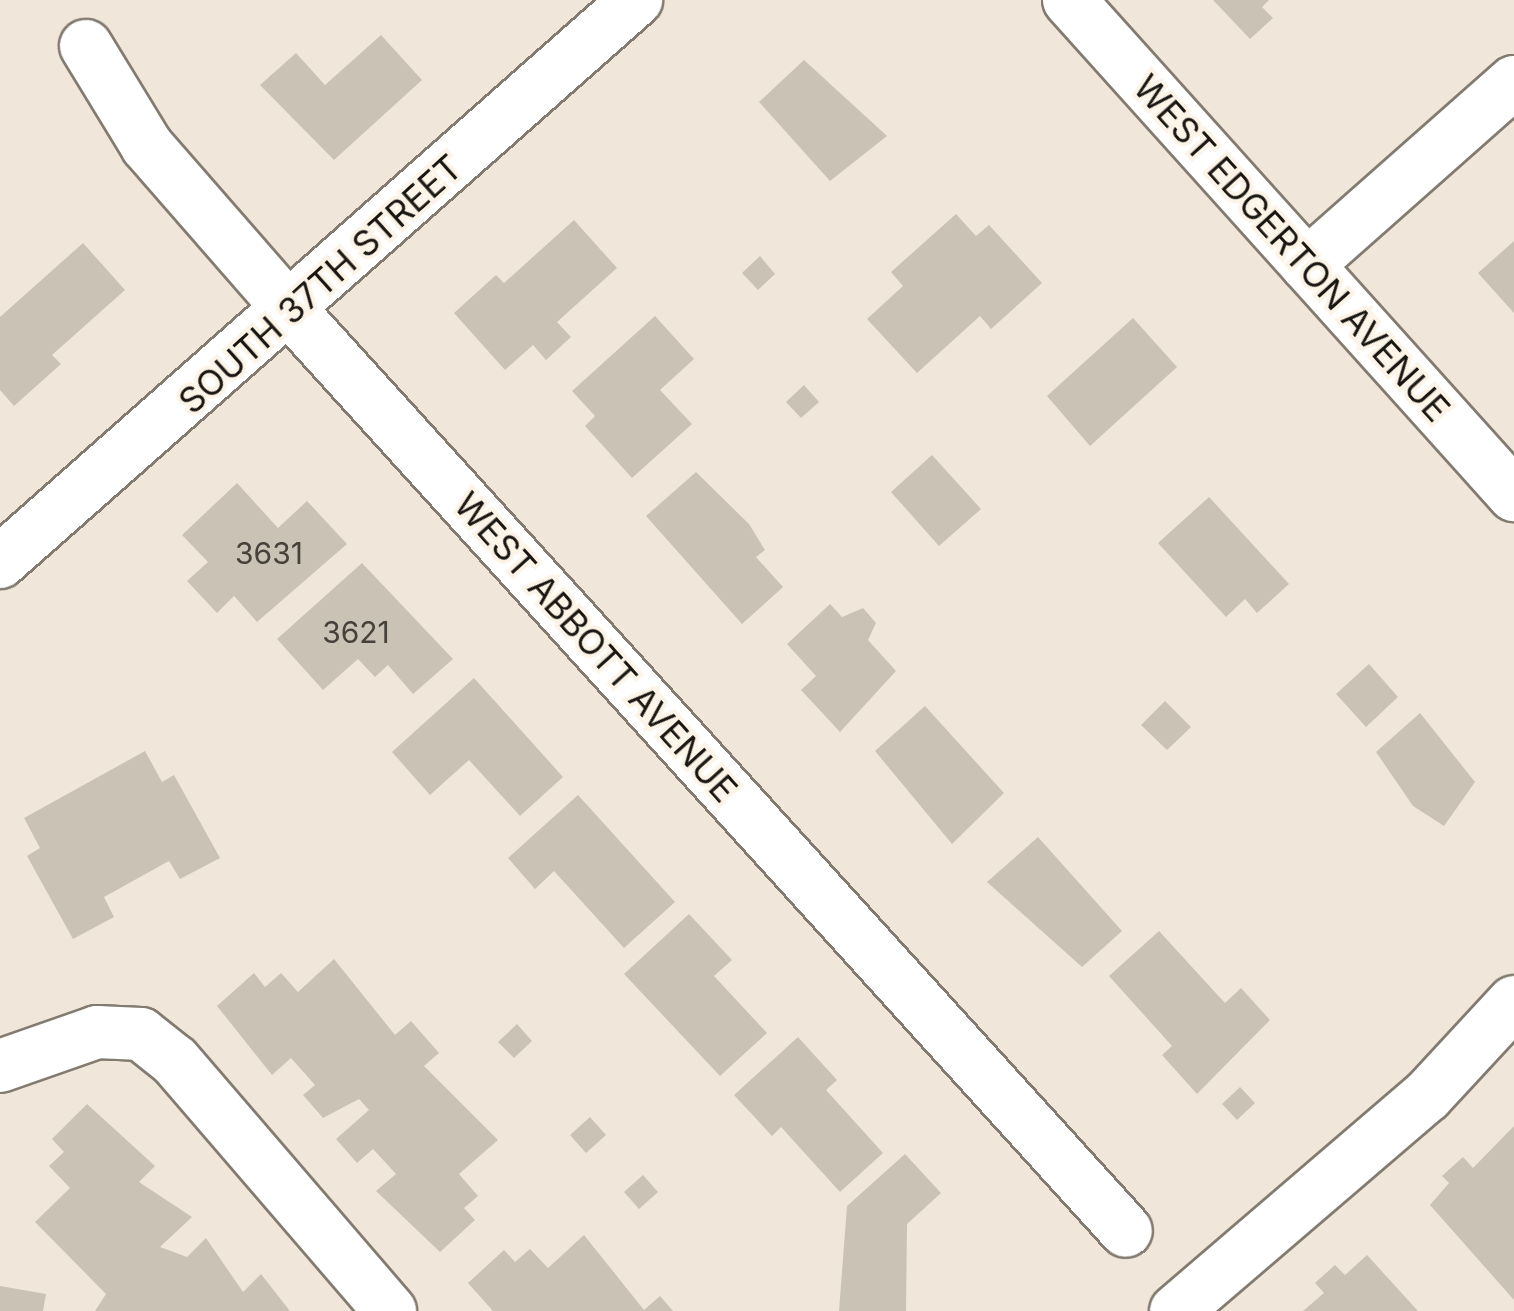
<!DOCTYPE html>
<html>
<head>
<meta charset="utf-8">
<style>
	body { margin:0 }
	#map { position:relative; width:1514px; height:1311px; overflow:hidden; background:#f0e7da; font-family:Inter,sans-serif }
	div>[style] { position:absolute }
	.building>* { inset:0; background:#cbc2b6 }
	.roads { filter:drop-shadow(2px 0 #837b70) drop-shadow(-2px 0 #837b70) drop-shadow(0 2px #837b70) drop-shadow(0 -2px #837b70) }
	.minor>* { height:52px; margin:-26px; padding:0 26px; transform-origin:26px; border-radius:26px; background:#fff }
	span { translate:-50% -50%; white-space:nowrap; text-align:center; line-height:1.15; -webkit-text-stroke:8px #fdf4e8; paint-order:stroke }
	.number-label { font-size:30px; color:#46413b }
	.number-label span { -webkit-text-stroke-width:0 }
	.street-label { font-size:35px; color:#191612 }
</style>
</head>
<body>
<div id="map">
	<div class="building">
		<i style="clip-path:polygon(1213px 0,1269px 0,1262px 7px,1273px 18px,1250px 39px)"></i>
		<i style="clip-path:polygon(381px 35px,422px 80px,334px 160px,260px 85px,296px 53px,325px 85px)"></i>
		<i style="clip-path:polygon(804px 60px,887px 136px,830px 181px,759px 102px)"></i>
		<i style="clip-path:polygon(956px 214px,976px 236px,989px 225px,1042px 283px,991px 329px,980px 316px,917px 373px,867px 319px,903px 286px,891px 272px)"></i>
		<i style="clip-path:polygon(574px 220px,617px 268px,557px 322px,571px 337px,546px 360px,533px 345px,505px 370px,454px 313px,496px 275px,504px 283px)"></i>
		<i style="clip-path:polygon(1514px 241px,1514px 313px,1478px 273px)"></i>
		<i style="clip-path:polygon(83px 243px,125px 290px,52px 355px,61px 364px,14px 406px,0 390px,0 317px)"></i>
		<i style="clip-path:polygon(760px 256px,775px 274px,758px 290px,742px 273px)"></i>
		<i style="clip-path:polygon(655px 316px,694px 359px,660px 390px,692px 424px,632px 478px,585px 426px,595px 416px,572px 391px)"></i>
		<i style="clip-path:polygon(1133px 318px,1177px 367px,1090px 446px,1047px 396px)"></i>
		<i style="clip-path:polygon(804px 385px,819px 402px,801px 418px,786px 402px)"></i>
		<i style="clip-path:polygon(932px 455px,981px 509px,939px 546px,891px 492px)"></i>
		<i style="clip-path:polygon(696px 472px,749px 524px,765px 550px,756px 557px,783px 587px,742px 624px,646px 516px)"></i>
		<i style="clip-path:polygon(237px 483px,278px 528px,307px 501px,347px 544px,257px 622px,234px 596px,217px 613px,187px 581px,208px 562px,182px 535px)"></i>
		<i style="clip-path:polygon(1209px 497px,1289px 584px,1257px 613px,1245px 599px,1226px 617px,1158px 543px)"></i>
		<i style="clip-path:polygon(362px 563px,453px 659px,413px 694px,388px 665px,375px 677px,358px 659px,323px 690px,277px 639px)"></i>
		<i style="clip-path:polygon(830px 604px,842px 617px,863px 608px,876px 623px,868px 640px,896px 671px,840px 732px,801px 690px,816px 676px,787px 644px)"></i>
		<i style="clip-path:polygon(1369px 664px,1398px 697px,1366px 727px,1336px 694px)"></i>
		<i style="clip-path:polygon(474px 678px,563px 777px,520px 816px,469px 760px,430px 795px,392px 752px)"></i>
		<i style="clip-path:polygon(1165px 701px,1191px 727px,1167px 750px,1141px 725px)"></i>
		<i style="clip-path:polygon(925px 706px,1004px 793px,952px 844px,875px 751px)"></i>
		<i style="clip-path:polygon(1420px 713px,1475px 782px,1444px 826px,1413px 806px,1376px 752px)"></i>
		<i style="clip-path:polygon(145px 751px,162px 782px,174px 775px,220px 858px,180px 879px,169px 861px,104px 897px,114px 917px,73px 939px,27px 856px,40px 848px,24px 818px)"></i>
		<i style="clip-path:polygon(578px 795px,675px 902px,624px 948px,554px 871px,535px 889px,508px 858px)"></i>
		<i style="clip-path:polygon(1038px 837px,1122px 931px,1082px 967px,987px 882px)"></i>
		<i style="clip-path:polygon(689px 914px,732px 960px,714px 976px,767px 1033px,720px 1076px,624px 974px)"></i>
		<i style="clip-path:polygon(1159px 931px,1225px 1003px,1241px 988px,1270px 1020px,1197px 1094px,1162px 1055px,1172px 1046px,1109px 976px)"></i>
		<i style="clip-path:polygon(334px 959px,395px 1035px,411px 1021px,439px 1053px,424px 1066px,498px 1140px,459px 1174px,478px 1196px,464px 1208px,475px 1220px,440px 1252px,376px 1191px,396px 1174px,373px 1149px,357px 1163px,336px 1139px,369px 1110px,359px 1099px,323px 1118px,303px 1095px,315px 1085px,291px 1058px,272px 1075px,217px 1006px,254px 973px,265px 987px,281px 973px,298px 992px)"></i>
		<i style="clip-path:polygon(517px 1024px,532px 1041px,514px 1058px,498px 1042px)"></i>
		<i style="clip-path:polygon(798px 1037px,837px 1080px,826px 1090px,883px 1153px,840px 1192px,781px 1127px,772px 1136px,734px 1095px)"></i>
		<i style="clip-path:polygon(1240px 1087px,1255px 1103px,1237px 1120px,1222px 1104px)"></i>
		<i style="clip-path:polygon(87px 1104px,155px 1166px,139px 1182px,192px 1217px,160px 1247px,187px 1257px,206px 1238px,243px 1292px,261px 1274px,290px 1311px,95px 1311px,106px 1294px,35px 1222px,70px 1188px,49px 1166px,64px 1152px,52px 1139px)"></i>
		<i style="clip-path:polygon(590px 1117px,606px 1135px,586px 1153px,570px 1135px)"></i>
		<i style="clip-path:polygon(1514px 1126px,1514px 1300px,1430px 1205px,1449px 1183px,1442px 1176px,1463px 1157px,1473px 1168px)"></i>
		<i style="clip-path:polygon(905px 1154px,941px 1193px,907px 1224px,906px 1311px,839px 1311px,847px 1206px)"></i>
		<i style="clip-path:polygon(643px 1175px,658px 1192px,639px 1209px,624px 1192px)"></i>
		<i style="clip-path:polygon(584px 1235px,644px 1310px,660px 1296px,673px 1311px,493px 1311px,468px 1283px,504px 1250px,515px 1262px,530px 1249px,548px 1268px)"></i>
		<i style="clip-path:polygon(1367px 1255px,1418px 1311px,1303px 1311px,1324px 1293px,1315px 1283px,1335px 1265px,1345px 1275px)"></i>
		<i style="clip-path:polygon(0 1286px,46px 1294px,43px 1311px,0 1311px)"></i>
	</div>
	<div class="roads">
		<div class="minor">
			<i style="left:1069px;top:0;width:666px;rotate:48.04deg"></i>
			<i style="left:86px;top:46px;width:117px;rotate:58.6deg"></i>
			<i style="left:147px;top:146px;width:219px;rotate:48.9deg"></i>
			<i style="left:291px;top:311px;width:1242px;rotate:47.77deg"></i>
			<i style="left:1307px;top:265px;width:276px;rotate:-41.5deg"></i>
			<i style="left:0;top:562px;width:849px;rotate:-41.47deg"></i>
			<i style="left:0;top:1066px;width:103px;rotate:-19.3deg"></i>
			<i style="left:97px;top:1032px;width:44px;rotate:2.6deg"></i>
			<i style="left:141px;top:1034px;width:43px;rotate:38.5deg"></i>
			<i style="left:175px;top:1061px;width:330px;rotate:49.3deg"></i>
			<i style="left:1176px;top:1311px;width:330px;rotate:-40.6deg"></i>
			<i style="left:1427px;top:1096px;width:128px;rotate:-47.2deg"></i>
		</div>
	</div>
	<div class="number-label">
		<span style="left:269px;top:553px">3631</span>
		<span style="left:356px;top:632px">3621</span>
	</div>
	<div class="street-label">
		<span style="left:1292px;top:248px;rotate:48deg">WEST EDGERTON AVENUE</span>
		<span style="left:320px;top:284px;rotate:-42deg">SOUTH 37TH STREET</span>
		<span style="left:596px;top:647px;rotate:48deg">WEST ABBOTT AVENUE</span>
	</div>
</div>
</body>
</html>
